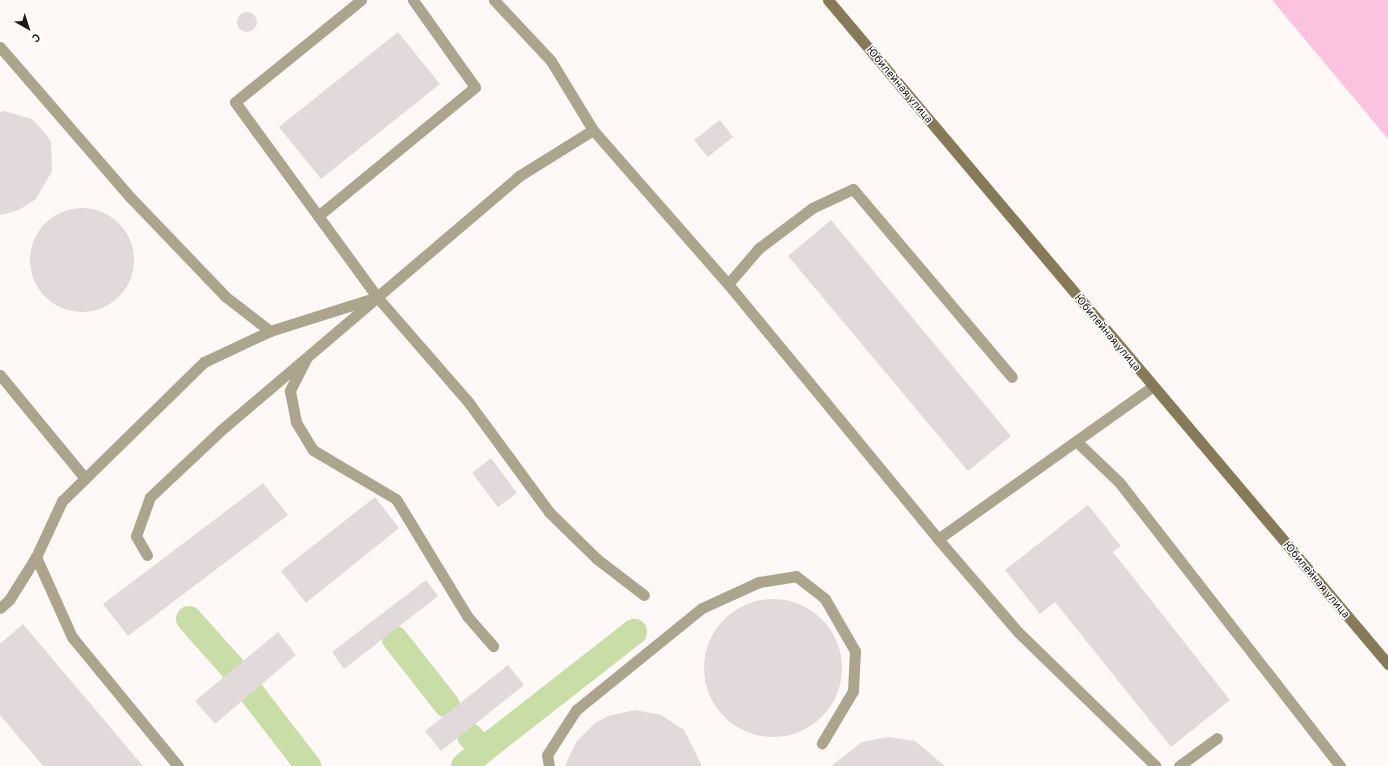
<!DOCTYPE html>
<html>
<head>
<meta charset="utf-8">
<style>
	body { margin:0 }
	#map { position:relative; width:1388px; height:766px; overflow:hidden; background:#fef9f6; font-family:Overpass,sans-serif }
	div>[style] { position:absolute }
	.green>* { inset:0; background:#fbc3e0 }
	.canal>* { height:26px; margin:-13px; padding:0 13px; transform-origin:13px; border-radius:13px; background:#c9dda6 }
	.building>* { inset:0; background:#e2dada }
	.round { border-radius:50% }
	.service>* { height:11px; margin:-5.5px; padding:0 5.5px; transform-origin:5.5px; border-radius:5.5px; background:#aca48d }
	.secondary>* { height:11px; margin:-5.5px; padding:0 5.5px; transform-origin:5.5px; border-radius:5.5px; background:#877a58 }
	span { translate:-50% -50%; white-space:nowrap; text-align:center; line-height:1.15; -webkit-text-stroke:3px #fff; paint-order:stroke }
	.street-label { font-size:11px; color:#1c1a19 }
	.north { position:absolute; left:8px; top:8px; width:40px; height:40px; -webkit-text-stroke:3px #fff; paint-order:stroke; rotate:141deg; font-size:11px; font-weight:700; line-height:16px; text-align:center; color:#1c1a19 }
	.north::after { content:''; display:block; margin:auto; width:14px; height:18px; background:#1c1a19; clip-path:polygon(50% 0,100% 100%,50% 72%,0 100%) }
</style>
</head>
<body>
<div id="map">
	<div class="green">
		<i style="clip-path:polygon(1272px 0,1388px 0,1388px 139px)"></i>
	</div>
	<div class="canal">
		<i style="left:189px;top:619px;width:62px;rotate:48.3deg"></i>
		<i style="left:230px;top:665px;width:128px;rotate:52.3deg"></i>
		<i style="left:395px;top:639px;width:84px;rotate:51.8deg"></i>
		<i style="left:470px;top:736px;width:19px;rotate:47deg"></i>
		<i style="left:483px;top:750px;width:192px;rotate:-38deg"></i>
		<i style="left:464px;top:766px;width:25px;rotate:-40deg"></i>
	</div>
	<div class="building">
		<i class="round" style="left:237px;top:12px;width:20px;height:20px"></i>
		<i style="clip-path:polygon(398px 32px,440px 84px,321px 179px,279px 127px)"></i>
		<i style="clip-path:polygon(4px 111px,32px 119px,46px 134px,51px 142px,52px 171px,36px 199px,19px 210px,0 215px,0 112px)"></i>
		<i style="clip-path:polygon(720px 120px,733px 137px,708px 157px,694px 140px)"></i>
		<i class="round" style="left:30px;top:208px;width:104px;height:104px"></i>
		<i style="clip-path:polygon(831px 220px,1011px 436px,968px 471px,788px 256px)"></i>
		<i style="clip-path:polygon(491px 458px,517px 493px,498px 507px,472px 473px)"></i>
		<i style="clip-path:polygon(263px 483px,288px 515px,128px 636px,103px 604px)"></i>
		<i style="clip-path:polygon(375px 497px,399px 528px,306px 603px,281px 571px)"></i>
		<i style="clip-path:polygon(1088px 505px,1121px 546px,1113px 552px,1230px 700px,1171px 747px,1055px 602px,1040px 614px,1005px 570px)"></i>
		<i style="clip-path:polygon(426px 580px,438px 596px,344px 669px,332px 652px)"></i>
		<i class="round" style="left:704px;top:599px;width:138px;height:138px"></i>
		<i style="clip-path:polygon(23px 624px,143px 766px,43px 766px,0 715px,0 644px)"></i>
		<i style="clip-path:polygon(278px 632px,296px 655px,215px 724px,195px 701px)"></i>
		<i style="clip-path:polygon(508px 665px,524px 685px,441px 751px,425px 731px)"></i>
		<i style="clip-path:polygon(635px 710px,661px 715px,684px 730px,702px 766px,565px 766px,576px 742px,595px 723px,608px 716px)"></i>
		<i style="clip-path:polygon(888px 737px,915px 741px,945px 766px,831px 766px,862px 742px)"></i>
	</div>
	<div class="service">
		<i style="left:361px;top:0;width:162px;rotate:141deg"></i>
		<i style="left:235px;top:102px;width:241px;rotate:53.9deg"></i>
		<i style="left:377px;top:297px;width:140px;rotate:49deg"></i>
		<i style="left:469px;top:403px;width:135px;rotate:53.7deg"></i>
		<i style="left:549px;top:512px;width:67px;rotate:44.4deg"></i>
		<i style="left:597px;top:559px;width:59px;rotate:37.5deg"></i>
		<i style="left:494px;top:0;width:83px;rotate:46.9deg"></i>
		<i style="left:551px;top:61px;width:81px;rotate:58.7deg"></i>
		<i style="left:0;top:47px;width:200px;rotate:49.1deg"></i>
		<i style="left:131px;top:198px;width:137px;rotate:46.2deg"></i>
		<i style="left:226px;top:297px;width:56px;rotate:37.7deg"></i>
		<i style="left:318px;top:216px;width:203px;rotate:-39.4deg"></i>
		<i style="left:475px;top:87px;width:107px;rotate:-125.5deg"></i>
		<i style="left:728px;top:284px;width:48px;rotate:-49.3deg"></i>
		<i style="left:759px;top:248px;width:66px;rotate:-37deg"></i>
		<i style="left:812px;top:208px;width:45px;rotate:-24.9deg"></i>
		<i style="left:853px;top:189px;width:246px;rotate:49.8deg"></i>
		<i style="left:306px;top:359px;width:36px;rotate:117deg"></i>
		<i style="left:290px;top:391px;width:32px;rotate:79deg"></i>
		<i style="left:296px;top:422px;width:33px;rotate:59deg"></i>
		<i style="left:313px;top:450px;width:96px;rotate:30.6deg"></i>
		<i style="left:396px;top:499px;width:137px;rotate:58.7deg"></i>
		<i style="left:467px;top:616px;width:40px;rotate:49deg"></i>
		<i style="left:0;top:375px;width:134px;rotate:50.5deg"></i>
		<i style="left:1076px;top:441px;width:59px;rotate:43.6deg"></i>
		<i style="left:1119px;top:482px;width:360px;rotate:52.1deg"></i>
		<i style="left:938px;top:539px;width:123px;rotate:49.3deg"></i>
		<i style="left:1018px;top:632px;width:192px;rotate:44.2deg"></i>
		<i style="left:147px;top:555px;width:22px;rotate:-120deg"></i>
		<i style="left:136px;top:536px;width:41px;rotate:-70.3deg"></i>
		<i style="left:150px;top:497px;width:96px;rotate:-43.3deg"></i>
		<i style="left:220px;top:431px;width:202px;rotate:-40.4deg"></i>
		<i style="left:0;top:608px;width:12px;rotate:-42deg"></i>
		<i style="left:9px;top:600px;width:51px;rotate:-57.9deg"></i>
		<i style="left:178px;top:766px;width:167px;rotate:-129.4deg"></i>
		<i style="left:72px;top:637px;width:88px;rotate:-114.2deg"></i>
		<i style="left:36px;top:557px;width:62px;rotate:-65.1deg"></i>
		<i style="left:62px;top:501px;width:199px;rotate:-44.4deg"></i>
		<i style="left:204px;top:362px;width:73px;rotate:-25.2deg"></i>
		<i style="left:270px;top:331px;width:112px;rotate:-17.6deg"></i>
		<i style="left:377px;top:297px;width:187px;rotate:-40.4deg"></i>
		<i style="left:519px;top:176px;width:87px;rotate:-31.9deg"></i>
		<i style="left:593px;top:130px;width:205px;rotate:48.8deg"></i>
		<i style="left:728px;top:284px;width:330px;rotate:50.5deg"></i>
		<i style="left:938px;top:539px;width:262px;rotate:-35.4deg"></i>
		<i style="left:549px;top:766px;width:11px;rotate:-100deg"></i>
		<i style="left:547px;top:755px;width:54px;rotate:-57.2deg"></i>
		<i style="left:576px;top:710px;width:162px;rotate:-39deg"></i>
		<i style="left:702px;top:608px;width:63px;rotate:-24.5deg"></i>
		<i style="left:759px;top:582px;width:37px;rotate:-9deg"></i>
		<i style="left:796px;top:576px;width:37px;rotate:38deg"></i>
		<i style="left:825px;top:599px;width:60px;rotate:60deg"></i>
		<i style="left:855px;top:651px;width:40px;rotate:92.9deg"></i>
		<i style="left:853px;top:691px;width:61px;rotate:120.8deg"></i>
		<i style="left:1179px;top:766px;width:47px;rotate:-36.4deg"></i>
	</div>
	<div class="secondary">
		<i style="left:828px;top:0;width:869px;rotate:49.86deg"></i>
	</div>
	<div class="street-label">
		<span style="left:899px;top:85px;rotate:50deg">Юбилейная улица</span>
		<span style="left:1107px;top:333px;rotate:50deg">Юбилейная улица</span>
		<span style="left:1316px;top:580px;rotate:50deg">Юбилейная улица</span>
	</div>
	<div class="north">С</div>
</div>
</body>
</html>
